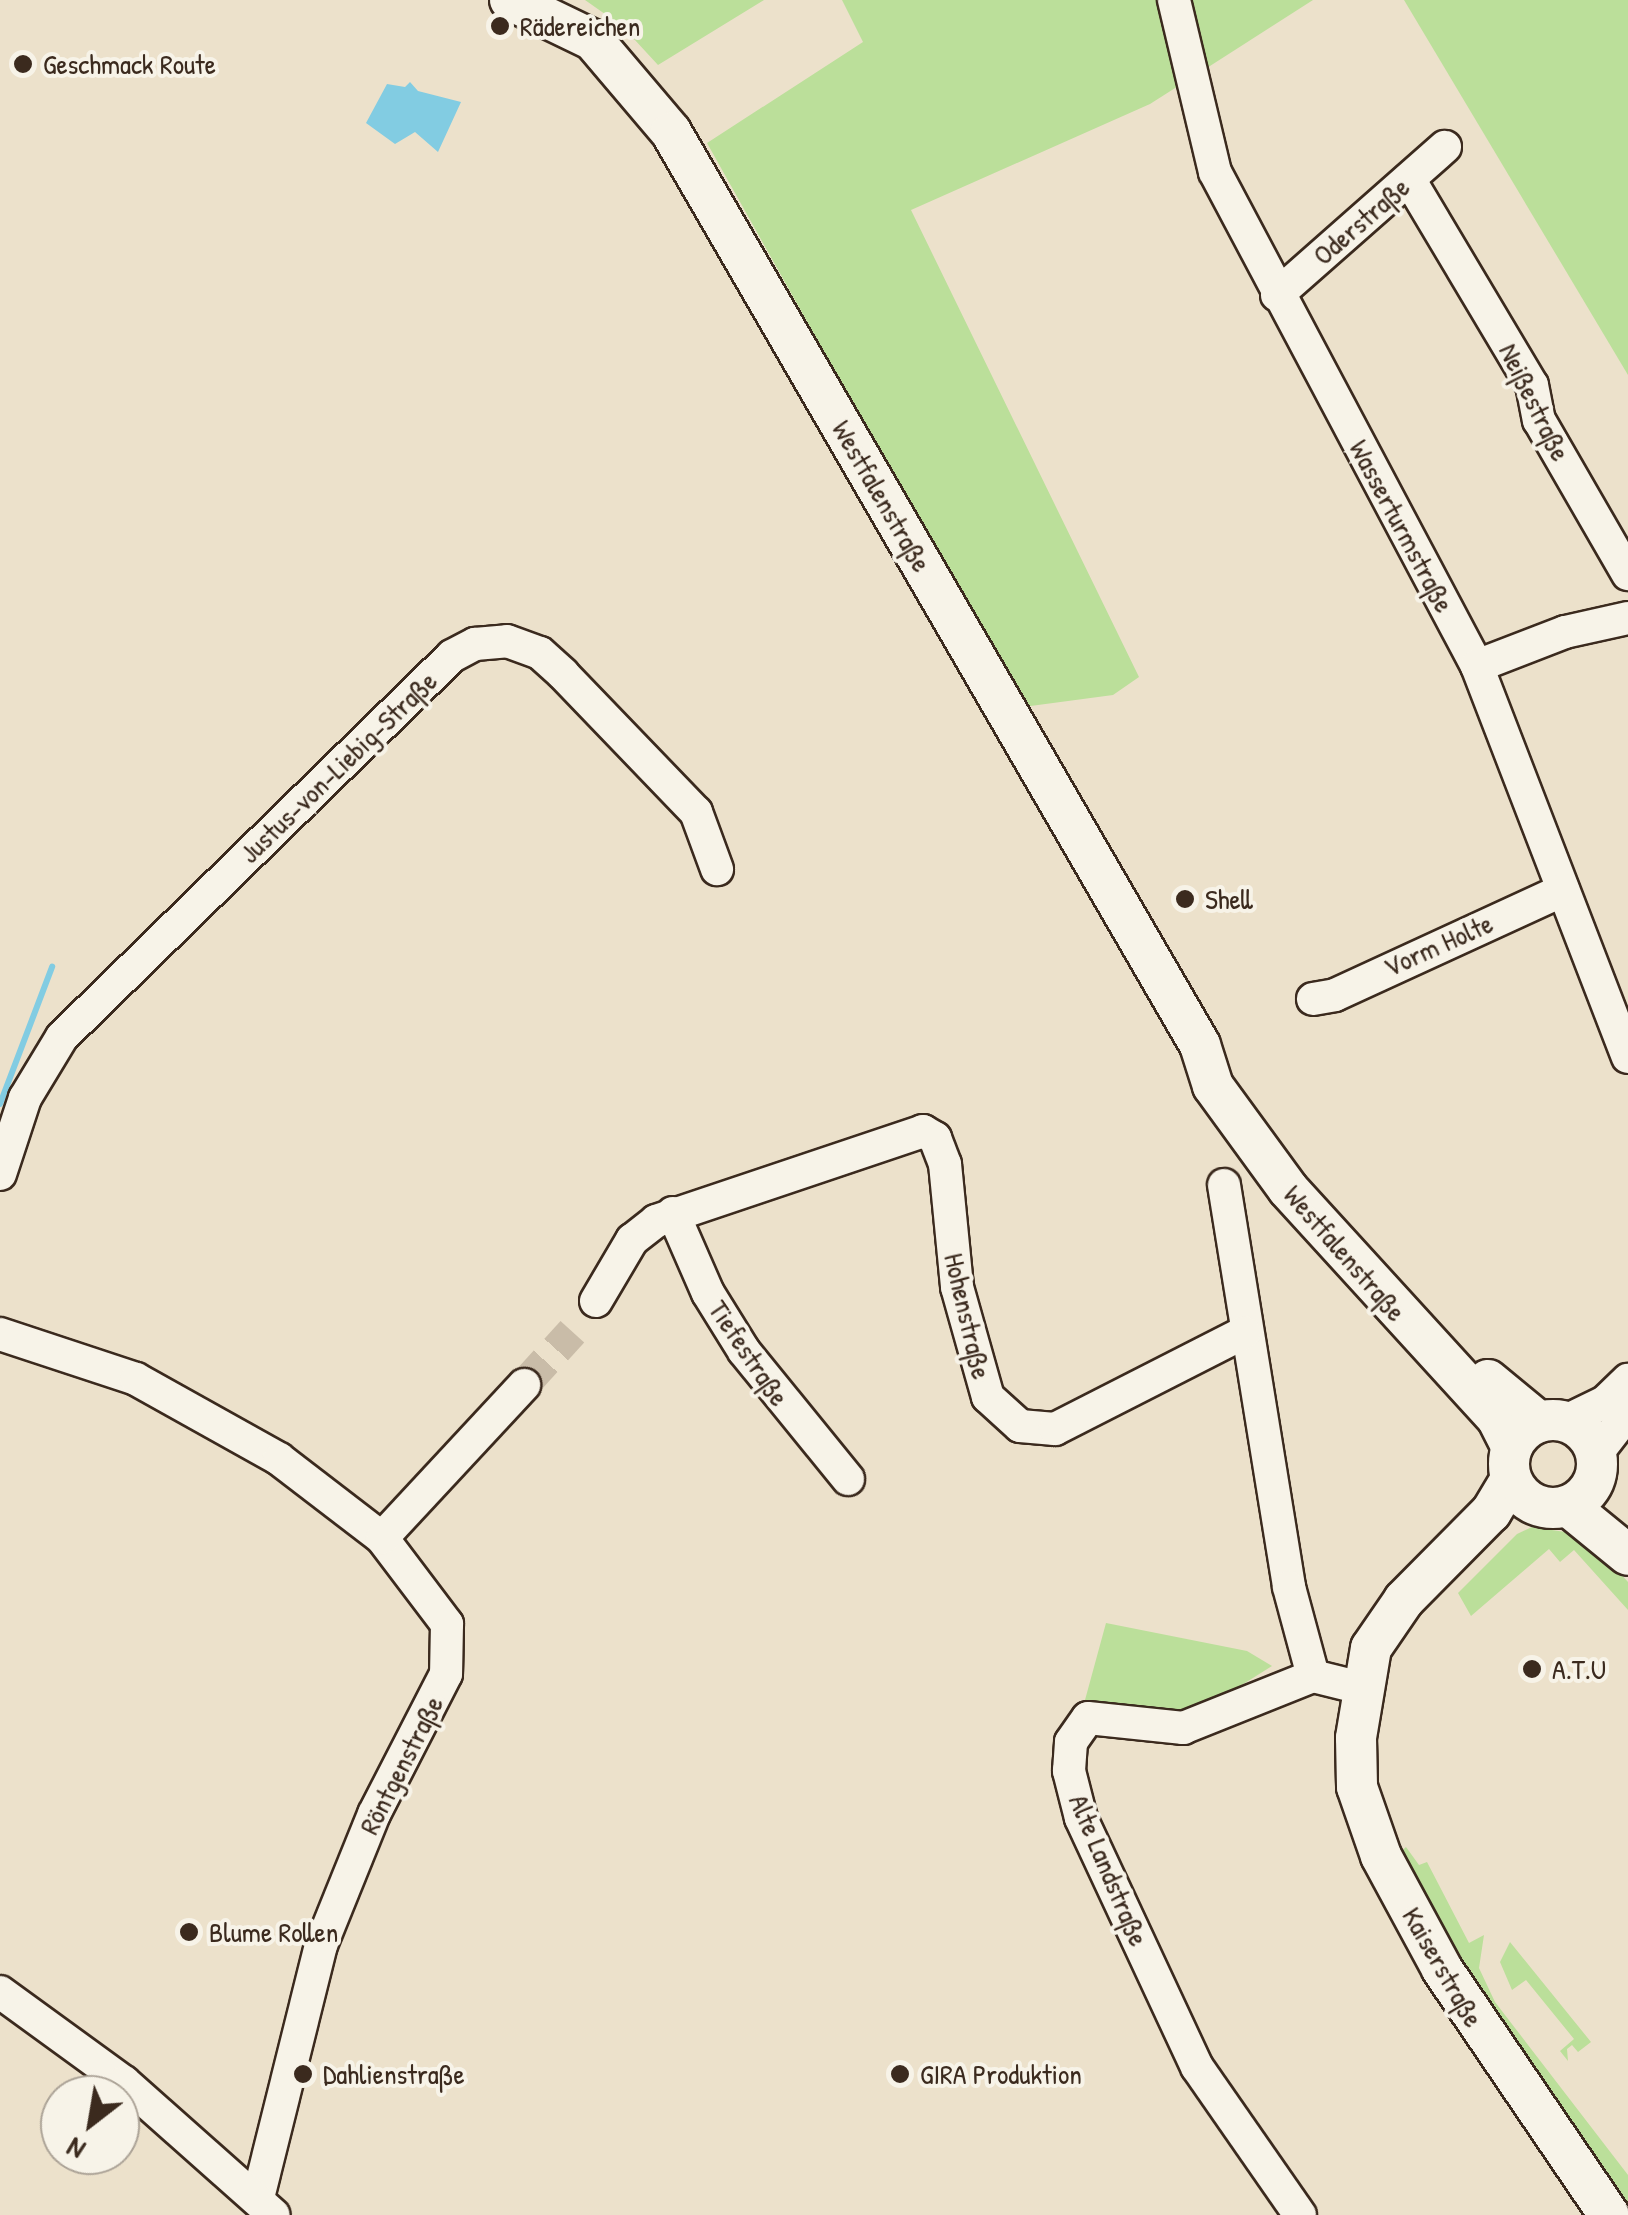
<!DOCTYPE html>
<html>
<head>
<meta charset="utf-8">
<style>
	body { margin:0 }
	#map { position:relative; width:1628px; height:2215px; overflow:hidden; background:#ece1cb; font-family:"Patrick Hand",sans-serif }
	div>[style] { position:absolute }
	.green>* { inset:0; background:#bbdf9a }
	.water>* { inset:0; background:#82cce2 }
	.stream>* { height:6px; margin:-3px; padding:0 3px; transform-origin:3px; border-radius:3px; background:#82cce2 }
	.minor-tunnel>* { height:32px; margin-top:-16px; transform-origin:0; background:repeating-linear-gradient(90deg,#c9bca8 0 32px,transparent 0 48px) }
	.roads { filter:drop-shadow(2px 0 #3b2a1e) drop-shadow(-2px 0 #3b2a1e) drop-shadow(0 2px #3b2a1e) drop-shadow(0 -2px #3b2a1e) }
	.minor>* { height:32px; margin:-16px; padding:0 16px; transform-origin:16px; border-radius:16px; background:#f7f3e8 }
	.major>* { height:40px; margin:-20px; padding:0 20px; transform-origin:20px; border-radius:20px; background:#f7f3e8 }
	.major>.ring { margin:-20px; padding:0; box-sizing:content-box; background:none; border:40px solid #f7f3e8; border-radius:50% }
	.dots>* { width:28px; height:28px; translate:-50% -50%; box-sizing:border-box; border:5px solid #f7f3e8; border-radius:50% }
	span { translate:-50% -50%; white-space:nowrap; text-align:center; line-height:1.15; -webkit-text-stroke:8px #f7f3e8; paint-order:stroke }
	.poi-label { font-size:28px; color:#3b2a1e }
	.left { translate:0 -50%; text-align:left }
	.street-label { font-size:28px; color:#3b2a1e }
	.north { position:absolute; left:40px; top:2075px; width:100px; height:100px; box-sizing:border-box; background:#f7f3e8; border:2px solid #aca397; border-radius:50%; rotate:211deg; font-size:28px; font-weight:700; line-height:40px; text-align:center; color:#3b2a1e }
	.north::after { content:''; display:block; margin:auto; width:35px; height:45px; background:#3b2a1e; clip-path:polygon(50% 0,100% 100%,50% 72%,0 100%) }
</style>
</head>
<body>
<div id="map">
	<div class="green">
		<i style="clip-path:polygon(585px 0,764px 0,658px 65px,622px 26px)"></i>
		<i style="clip-path:polygon(842px 0,1166px 0,1183px 83px,1150px 104px,911px 210px,1139px 677px,1113px 695px,1023px 707px,707px 143px,863px 42px)"></i>
		<i style="clip-path:polygon(1184px 0,1313px 0,1199px 73px)"></i>
		<i style="clip-path:polygon(1404px 0,1628px 0,1628px 375px)"></i>
		<i style="clip-path:polygon(1532px 1527px,1585px 1535px,1628px 1582px,1628px 1610px,1574px 1550px,1560px 1562px,1549px 1549px,1471px 1616px,1458px 1593px,1517px 1534px)"></i>
		<i style="clip-path:polygon(1106px 1623px,1247px 1651px,1272px 1666px,1197px 1713px,1085px 1700px)"></i>
		<i style="clip-path:polygon(1406px 1847px,1419px 1865px,1427px 1862px,1469px 1943px,1484px 1935px,1479px 1968px,1495px 2002px,1628px 2175px,1628px 2207px,1619px 2207px,1393px 1859px)"></i>
		<i style="clip-path:polygon(1510px 1942px,1591px 2042px,1578px 2052px,1572px 2045px,1567px 2049px,1568px 2061px,1560px 2051px,1574px 2039px,1526px 1980px,1512px 1990px,1500px 1962px)"></i>
	</div>
	<div class="water">
		<i style="clip-path:polygon(410px 82px,418px 91px,461px 102px,438px 152px,415px 132px,395px 144px,366px 123px,387px 84px,405px 87px)"></i>
	</div>
	<div class="stream">
		<i style="left:0;top:1104px;width:147px;rotate:-69.2deg"></i>
	</div>
	<div class="minor-tunnel">
		<i style="left:524px;top:1385px;width:72px;rotate:-47.8deg"></i>
	</div>
	<div class="roads">
		<div class="minor">
			<i style="left:1174px;top:0;width:177px;rotate:76.6deg"></i>
			<i style="left:1215px;top:172px;width:559px;rotate:62.06deg"></i>
			<i style="left:1477px;top:666px;width:419px;rotate:68.9deg"></i>
			<i style="left:1409px;top:179px;width:240px;rotate:59.2deg"></i>
			<i style="left:1532px;top:385px;width:36px;rotate:79deg"></i>
			<i style="left:1539px;top:420px;width:178px;rotate:60deg"></i>
			<i style="left:1277px;top:295px;width:224px;rotate:-41.4deg"></i>
			<i style="left:1477px;top:666px;width:94px;rotate:-21.1deg"></i>
			<i style="left:1565px;top:632px;width:65px;rotate:-12.5deg"></i>
			<i style="left:1313px;top:999px;width:22px;rotate:-10deg"></i>
			<i style="left:1335px;top:995px;width:251px;rotate:-24.7deg"></i>
			<i style="left:0;top:1174px;width:80px;rotate:-71.8deg"></i>
			<i style="left:25px;top:1098px;width:71px;rotate:-58.8deg"></i>
			<i style="left:62px;top:1037px;width:545px;rotate:-44.33deg"></i>
			<i style="left:452px;top:656px;width:26px;rotate:-28deg"></i>
			<i style="left:475px;top:644px;width:32px;rotate:-5deg"></i>
			<i style="left:507px;top:641px;width:35px;rotate:20deg"></i>
			<i style="left:540px;top:653px;width:31px;rotate:42deg"></i>
			<i style="left:563px;top:674px;width:192px;rotate:46.1deg"></i>
			<i style="left:696px;top:812px;width:61px;rotate:69.8deg"></i>
			<i style="left:1224px;top:1185px;width:407px;rotate:80.8deg"></i>
			<i style="left:1289px;top:1587px;width:92px;rotate:74.9deg"></i>
			<i style="left:673px;top:1213px;width:87px;rotate:66.4deg"></i>
			<i style="left:708px;top:1293px;width:68px;rotate:58.2deg"></i>
			<i style="left:744px;top:1351px;width:165px;rotate:50.9deg"></i>
			<i style="left:596px;top:1301px;width:71px;rotate:-59.5deg"></i>
			<i style="left:632px;top:1240px;width:31px;rotate:-38deg"></i>
			<i style="left:656px;top:1221px;width:282px;rotate:-18.6deg"></i>
			<i style="left:923px;top:1131px;width:14px;rotate:30deg"></i>
			<i style="left:935px;top:1138px;width:28px;rotate:69deg"></i>
			<i style="left:945px;top:1164px;width:124px;rotate:84.4deg"></i>
			<i style="left:957px;top:1287px;width:114px;rotate:74.3deg"></i>
			<i style="left:988px;top:1397px;width:43px;rotate:42.2deg"></i>
			<i style="left:1020px;top:1426px;width:35px;rotate:5deg"></i>
			<i style="left:1055px;top:1429px;width:213px;rotate:-27deg"></i>
			<i style="left:0;top:1334px;width:143px;rotate:18.3deg"></i>
			<i style="left:136px;top:1379px;width:164px;rotate:29.2deg"></i>
			<i style="left:279px;top:1459px;width:130px;rotate:37.5deg"></i>
			<i style="left:382px;top:1538px;width:108px;rotate:52.9deg"></i>
			<i style="left:447px;top:1624px;width:50px;rotate:91.1deg"></i>
			<i style="left:446px;top:1674px;width:157px;rotate:117.2deg"></i>
			<i style="left:374px;top:1814px;width:141px;rotate:112deg"></i>
			<i style="left:321px;top:1945px;width:261px;rotate:104deg"></i>
			<i style="left:1566px;top:1421px;width:43px;rotate:-26deg"></i>
			<i style="left:1605px;top:1402px;width:32px;rotate:-44deg"></i>
			<i style="left:1597px;top:1453px;width:51px;rotate:-52.2deg"></i>
			<i style="left:382px;top:1538px;width:209px;rotate:-47.1deg"></i>
			<i style="left:0;top:1992px;width:153px;rotate:36deg"></i>
			<i style="left:124px;top:2082px;width:200px;rotate:41.6deg"></i>
			<i style="left:1300px;top:2215px;width:180px;rotate:-124.8deg"></i>
			<i style="left:1197px;top:2067px;width:275px;rotate:-115deg"></i>
			<i style="left:1081px;top:1818px;width:49px;rotate:-104.3deg"></i>
			<i style="left:1069px;top:1771px;width:29px;rotate:-86deg"></i>
			<i style="left:1071px;top:1742px;width:29px;rotate:-55deg"></i>
			<i style="left:1088px;top:1718px;width:96px;rotate:6deg"></i>
			<i style="left:1183px;top:1728px;width:140px;rotate:-21.8deg"></i>
			<i style="left:1313px;top:1676px;width:54px;rotate:14deg"></i>
		</div>
		<div class="major">
			<i style="left:510px;top:0;width:92px;rotate:25.7deg"></i>
			<i style="left:593px;top:40px;width:121px;rotate:49.7deg"></i>
			<i style="left:671px;top:132px;width:1055px;rotate:59.91deg"></i>
			<i style="left:1200px;top:1045px;width:43px;rotate:72.4deg"></i>
			<i style="left:1213px;top:1086px;width:127px;rotate:53.9deg"></i>
			<i style="left:1288px;top:1189px;width:310px;rotate:47.6deg"></i>
			<i style="left:1497px;top:1418px;width:33px;rotate:63deg"></i>
			<i style="left:1488px;top:1380px;width:66px;rotate:39.5deg"></i>
			<i class="ring" style="left:1509px;top:1420px;width:48px;height:48px"></i>
			<i style="left:1511px;top:1479px;width:39px;rotate:121deg"></i>
			<i style="left:1491px;top:1512px;width:124px;rotate:134.7deg"></i>
			<i style="left:1404px;top:1600px;width:58px;rotate:124.5deg"></i>
			<i style="left:1371px;top:1648px;width:91px;rotate:99.5deg"></i>
			<i style="left:1356px;top:1738px;width:49px;rotate:88.8deg"></i>
			<i style="left:1357px;top:1787px;width:73px;rotate:70.8deg"></i>
			<i style="left:1381px;top:1856px;width:128px;rotate:61.6deg"></i>
			<i style="left:1442px;top:1969px;width:297px;rotate:55.8deg"></i>
			<i style="left:1568px;top:1506px;width:77px;rotate:39.2deg"></i>
		</div>
	</div>
	<div class="dots">
		<i style="left:500px;top:26px;background:#3b2a1e"></i>
		<i style="left:23px;top:64px;background:#3b2a1e"></i>
		<i style="left:1185px;top:899px;background:#3b2a1e"></i>
		<i style="left:1532px;top:1669px;background:#3b2a1e"></i>
		<i style="left:189px;top:1932px;background:#3b2a1e"></i>
		<i style="left:303px;top:2074px;background:#3b2a1e"></i>
		<i style="left:900px;top:2074px;background:#3b2a1e"></i>
	</div>
	<div class="poi-label">
		<span class="left" style="left:520px;top:26px">Rädereichen</span>
		<span class="left" style="left:43px;top:64px">Geschmack Route</span>
		<span class="left" style="left:1205px;top:899px">Shell</span>
		<span class="left" style="left:1552px;top:1669px">A.T.U</span>
		<span class="left" style="left:209px;top:1932px">Blume Rollen</span>
		<span class="left" style="left:323px;top:2074px">Dahlienstraße</span>
		<span class="left" style="left:920px;top:2074px">GIRA Produktion</span>
	</div>
	<div class="street-label">
		<span style="left:1361px;top:221px;rotate:-41deg">Oderstraße</span>
		<span style="left:1535px;top:402px;rotate:64deg">Neißestraße</span>
		<span style="left:882px;top:496px;rotate:60deg">Westfalenstraße</span>
		<span style="left:1402px;top:526px;rotate:62deg">Wasserturmstraße</span>
		<span style="left:338px;top:767px;rotate:-44deg">Justus-von-Liebig-Straße</span>
		<span style="left:1438px;top:945px;rotate:-24deg">Vorm Holte</span>
		<span style="left:1345px;top:1253px;rotate:49deg">Westfalenstraße</span>
		<span style="left:968px;top:1316px;rotate:77deg">Hohenstraße</span>
		<span style="left:749px;top:1353px;rotate:56deg">Tiefestraße</span>
		<span style="left:401px;top:1765px;rotate:-63deg">Röntgenstraße</span>
		<span style="left:1109px;top:1870px;rotate:67deg">Alte Landstraße</span>
		<span style="left:1443px;top:1967px;rotate:60deg">Kaiserstraße</span>
	</div>
	<div class="north">N</div>
</div>
</body>
</html>
